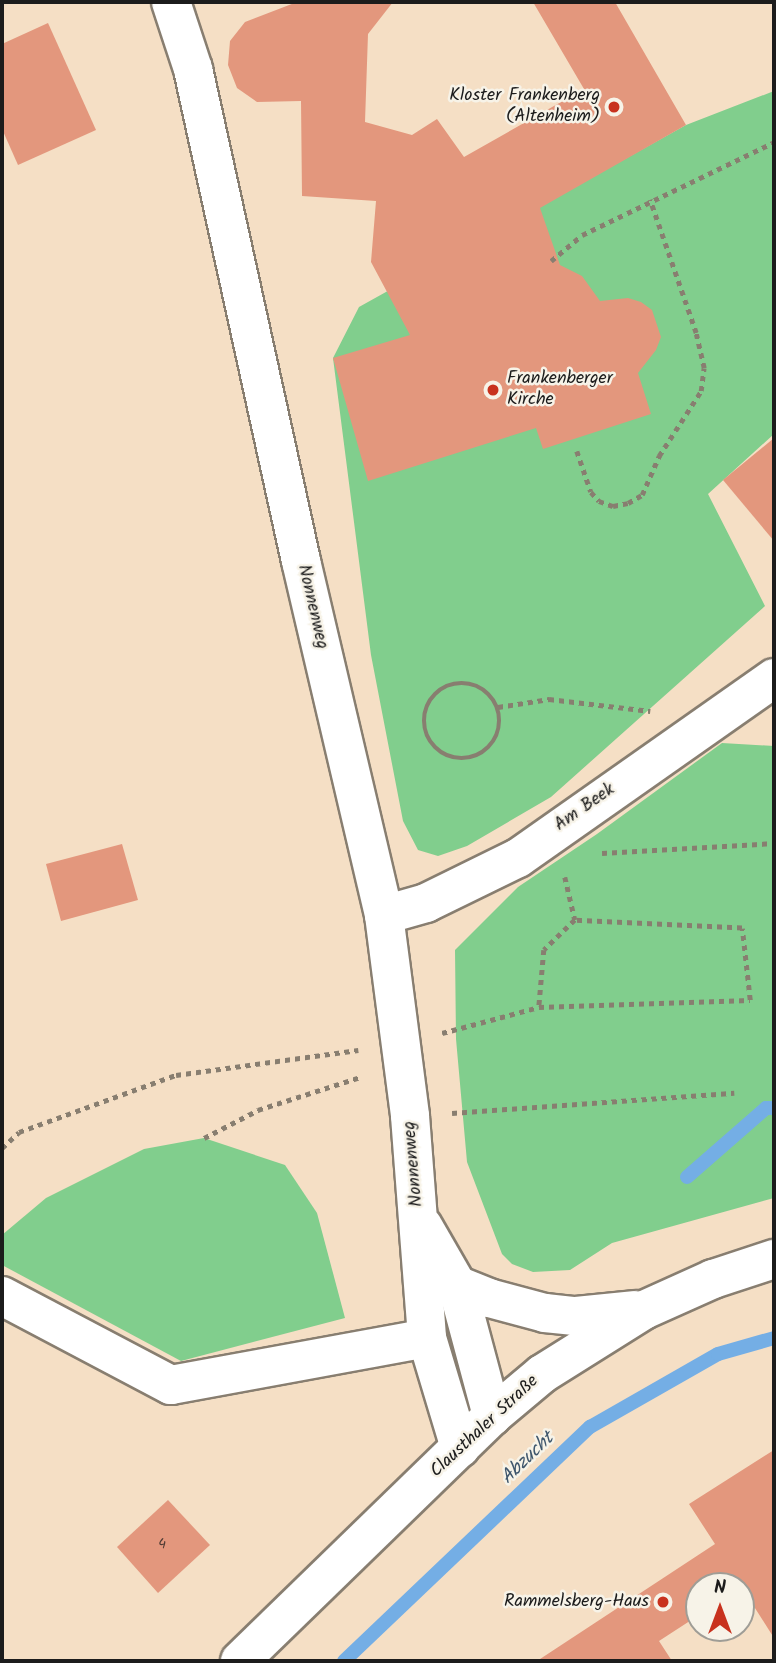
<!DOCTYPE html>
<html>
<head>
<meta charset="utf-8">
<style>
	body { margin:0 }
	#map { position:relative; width:776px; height:1663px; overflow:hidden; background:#f5dfc5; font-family:Kalam,sans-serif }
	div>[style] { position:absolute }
	.green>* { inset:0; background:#81ce8d }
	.stream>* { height:14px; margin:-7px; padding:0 7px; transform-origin:7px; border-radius:7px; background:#74aee5 }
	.building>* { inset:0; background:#e3977d }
	.path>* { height:4.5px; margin-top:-2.25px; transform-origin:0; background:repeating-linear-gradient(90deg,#887e70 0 5px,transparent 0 10px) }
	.path>.ring { margin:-2.25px; padding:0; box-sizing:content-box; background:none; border:4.5px solid #887e70; border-radius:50% }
	.roads { filter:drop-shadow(2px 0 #887e70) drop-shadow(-2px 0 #887e70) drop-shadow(0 2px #887e70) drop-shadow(0 -2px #887e70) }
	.minor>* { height:38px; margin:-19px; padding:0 19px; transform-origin:19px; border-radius:19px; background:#fff }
	.major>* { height:38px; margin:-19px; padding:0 19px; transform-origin:19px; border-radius:19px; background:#fff }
	.dots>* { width:19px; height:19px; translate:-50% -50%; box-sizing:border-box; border:4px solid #f7f3e8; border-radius:50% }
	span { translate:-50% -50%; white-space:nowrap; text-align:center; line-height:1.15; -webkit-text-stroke:5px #f7f3e8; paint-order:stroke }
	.number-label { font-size:14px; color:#4e3b34 }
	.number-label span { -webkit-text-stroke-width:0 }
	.poi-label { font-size:18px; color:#1c1c1c }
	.right { translate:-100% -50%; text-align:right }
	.left { translate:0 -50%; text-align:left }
	.street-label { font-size:18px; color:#1c1c1c }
	.water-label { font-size:19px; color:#3f566c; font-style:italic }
	.frame { position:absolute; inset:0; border:4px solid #1c1c1c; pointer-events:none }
	.north { position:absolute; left:685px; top:1572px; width:70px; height:70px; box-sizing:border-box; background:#f7f3e8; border:2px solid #9f9d96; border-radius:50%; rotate:0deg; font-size:19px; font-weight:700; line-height:28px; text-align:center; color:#1c1c1c }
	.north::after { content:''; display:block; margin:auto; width:24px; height:32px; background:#c8321e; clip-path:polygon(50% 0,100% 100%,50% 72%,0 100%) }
</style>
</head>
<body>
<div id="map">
	<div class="green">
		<i style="clip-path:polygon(774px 91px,774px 434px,708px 494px,765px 606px,551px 797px,467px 846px,438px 856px,418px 850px,403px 821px,371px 655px,333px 358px,359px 307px,686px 125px)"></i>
		<i style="clip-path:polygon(722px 743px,774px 746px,774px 1198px,612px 1243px,570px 1270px,533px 1272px,512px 1264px,502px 1254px,467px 1162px,456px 1039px,455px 950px,518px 887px,597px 834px)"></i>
		<i style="clip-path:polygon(204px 1138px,285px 1165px,317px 1213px,345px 1318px,181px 1361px,2px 1265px,2px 1235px,46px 1198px,144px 1149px)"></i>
	</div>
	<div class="stream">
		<i style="left:687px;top:1177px;width:105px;rotate:-41.1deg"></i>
		<i style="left:766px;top:1108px;width:8px"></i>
		<i style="left:344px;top:1661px;width:340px;rotate:-43.6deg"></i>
		<i style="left:590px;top:1427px;width:147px;rotate:-29.7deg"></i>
		<i style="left:718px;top:1354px;width:58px;rotate:-15.9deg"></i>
	</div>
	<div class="building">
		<i style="clip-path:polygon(297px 2px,393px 2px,368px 34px,365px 122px,412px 135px,437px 119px,464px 157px,584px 89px,533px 2px,615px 2px,686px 125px,540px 208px,560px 265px,582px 276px,600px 301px,628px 298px,641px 302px,652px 310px,661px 337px,656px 350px,638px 373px,651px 414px,543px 449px,536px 428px,368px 481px,333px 358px,410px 335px,371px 262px,376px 201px,302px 196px,301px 101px,257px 102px,237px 88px,228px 65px,230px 41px,245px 22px)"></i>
		<i style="clip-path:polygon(48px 23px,96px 130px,18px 165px,2px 129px,2px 44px)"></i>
		<i style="clip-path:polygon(774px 438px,774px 541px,723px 480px)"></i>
		<i style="clip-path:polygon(122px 844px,138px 900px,61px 921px,46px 864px)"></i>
		<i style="clip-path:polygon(774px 1450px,774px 1638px,741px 1586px,699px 1586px,699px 1615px,659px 1641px,672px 1661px,537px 1661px,715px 1544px,689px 1504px)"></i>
		<i style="clip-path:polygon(168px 1500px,210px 1545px,158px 1593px,117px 1547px)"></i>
	</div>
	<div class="path">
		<i style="left:551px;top:261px;width:40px;rotate:-40deg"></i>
		<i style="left:582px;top:235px;width:213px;rotate:-25.8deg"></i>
		<i style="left:577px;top:451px;width:43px;rotate:71.1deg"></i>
		<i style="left:591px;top:492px;width:12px;rotate:48deg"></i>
		<i style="left:599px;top:501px;width:15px;rotate:20deg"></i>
		<i style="left:613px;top:506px;width:15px;rotate:-11deg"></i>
		<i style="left:628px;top:503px;width:16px;rotate:-30deg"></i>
		<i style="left:642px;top:495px;width:43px;rotate:-66.4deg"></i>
		<i style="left:659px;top:456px;width:77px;rotate:-57.1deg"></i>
		<i style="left:701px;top:391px;width:23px;rotate:-83deg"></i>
		<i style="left:704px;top:368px;width:36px;rotate:-103deg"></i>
		<i style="left:696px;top:333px;width:141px;rotate:-109.1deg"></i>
		<i class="ring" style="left:424px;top:683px;width:71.5px;height:71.5px"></i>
		<i style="left:498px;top:707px;width:52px;rotate:-8.9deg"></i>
		<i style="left:549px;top:699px;width:102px;rotate:6.8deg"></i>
		<i style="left:602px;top:853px;width:172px;rotate:-3.3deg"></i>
		<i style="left:565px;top:877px;width:44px;rotate:76.9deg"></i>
		<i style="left:442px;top:1033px;width:100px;rotate:-15deg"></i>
		<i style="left:539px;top:1007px;width:211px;rotate:-1.9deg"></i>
		<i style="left:750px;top:1000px;width:72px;rotate:-96.3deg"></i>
		<i style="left:742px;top:928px;width:167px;rotate:-177.3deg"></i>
		<i style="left:575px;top:920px;width:43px;rotate:135.9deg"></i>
		<i style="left:544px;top:950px;width:57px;rotate:95deg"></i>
		<i style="left:452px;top:1113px;width:283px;rotate:-4.1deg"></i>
		<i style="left:204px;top:1138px;width:61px;rotate:-27.4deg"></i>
		<i style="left:258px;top:1110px;width:108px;rotate:-17.8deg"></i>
		<i style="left:2px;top:1148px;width:23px;rotate:-43deg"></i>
		<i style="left:19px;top:1132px;width:167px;rotate:-20deg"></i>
		<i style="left:176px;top:1075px;width:184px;rotate:-7.8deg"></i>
	</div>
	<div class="roads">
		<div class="minor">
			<i style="left:384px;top:915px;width:44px;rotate:-15.9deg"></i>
			<i style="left:426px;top:903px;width:102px;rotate:-26.1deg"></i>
			<i style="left:518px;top:858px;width:313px;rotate:-35.1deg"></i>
			<i style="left:2px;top:1296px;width:191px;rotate:27.8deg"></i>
			<i style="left:171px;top:1385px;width:260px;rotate:-10.4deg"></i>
		</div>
		<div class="major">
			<i style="left:171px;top:2px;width:71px;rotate:71.8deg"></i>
			<i style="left:193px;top:69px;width:504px;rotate:77.62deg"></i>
			<i style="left:301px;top:561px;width:364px;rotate:76.8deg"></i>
			<i style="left:384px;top:915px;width:203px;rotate:82.6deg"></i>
			<i style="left:410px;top:1116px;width:223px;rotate:85.6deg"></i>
			<i style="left:427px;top:1338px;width:115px;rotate:73.3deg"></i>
			<i style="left:423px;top:1226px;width:68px;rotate:60deg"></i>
			<i style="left:457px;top:1285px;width:136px;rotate:75deg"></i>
			<i style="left:457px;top:1285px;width:35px;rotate:22deg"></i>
			<i style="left:489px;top:1298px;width:58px;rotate:15deg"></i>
			<i style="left:545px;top:1313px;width:30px;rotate:6deg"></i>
			<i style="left:575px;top:1316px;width:60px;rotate:-5.7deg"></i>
			<i style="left:240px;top:1661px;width:351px;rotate:-44.2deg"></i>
			<i style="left:492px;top:1416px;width:65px;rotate:-40deg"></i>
			<i style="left:542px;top:1374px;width:120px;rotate:-32.1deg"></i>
			<i style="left:644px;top:1310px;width:76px;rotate:-24.2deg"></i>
			<i style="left:713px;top:1279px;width:64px;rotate:-18.2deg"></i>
		</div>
	</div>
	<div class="dots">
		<i style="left:614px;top:107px;background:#c8321e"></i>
		<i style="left:493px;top:390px;background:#c8321e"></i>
		<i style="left:663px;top:1602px;background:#c8321e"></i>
	</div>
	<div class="number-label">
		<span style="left:162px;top:1544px">4</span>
	</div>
	<div class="poi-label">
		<span class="right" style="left:600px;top:107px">Kloster Frankenberg<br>(Altenheim)</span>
		<span class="left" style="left:507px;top:390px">Frankenberger<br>Kirche</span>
		<span class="right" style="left:649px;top:1602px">Rammelsberg-Haus</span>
	</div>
	<div class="street-label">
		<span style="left:312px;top:607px;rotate:77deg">Nonnenweg</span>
		<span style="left:585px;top:808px;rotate:-35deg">Am Beek</span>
		<span style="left:414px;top:1164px;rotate:-95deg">Nonnenweg</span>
		<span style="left:485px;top:1427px;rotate:-43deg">Clausthaler Straße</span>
	</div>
	<div class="water-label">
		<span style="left:528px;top:1459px;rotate:-44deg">Abzucht</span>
	</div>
	<div class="frame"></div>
	<div class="north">N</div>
</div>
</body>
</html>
